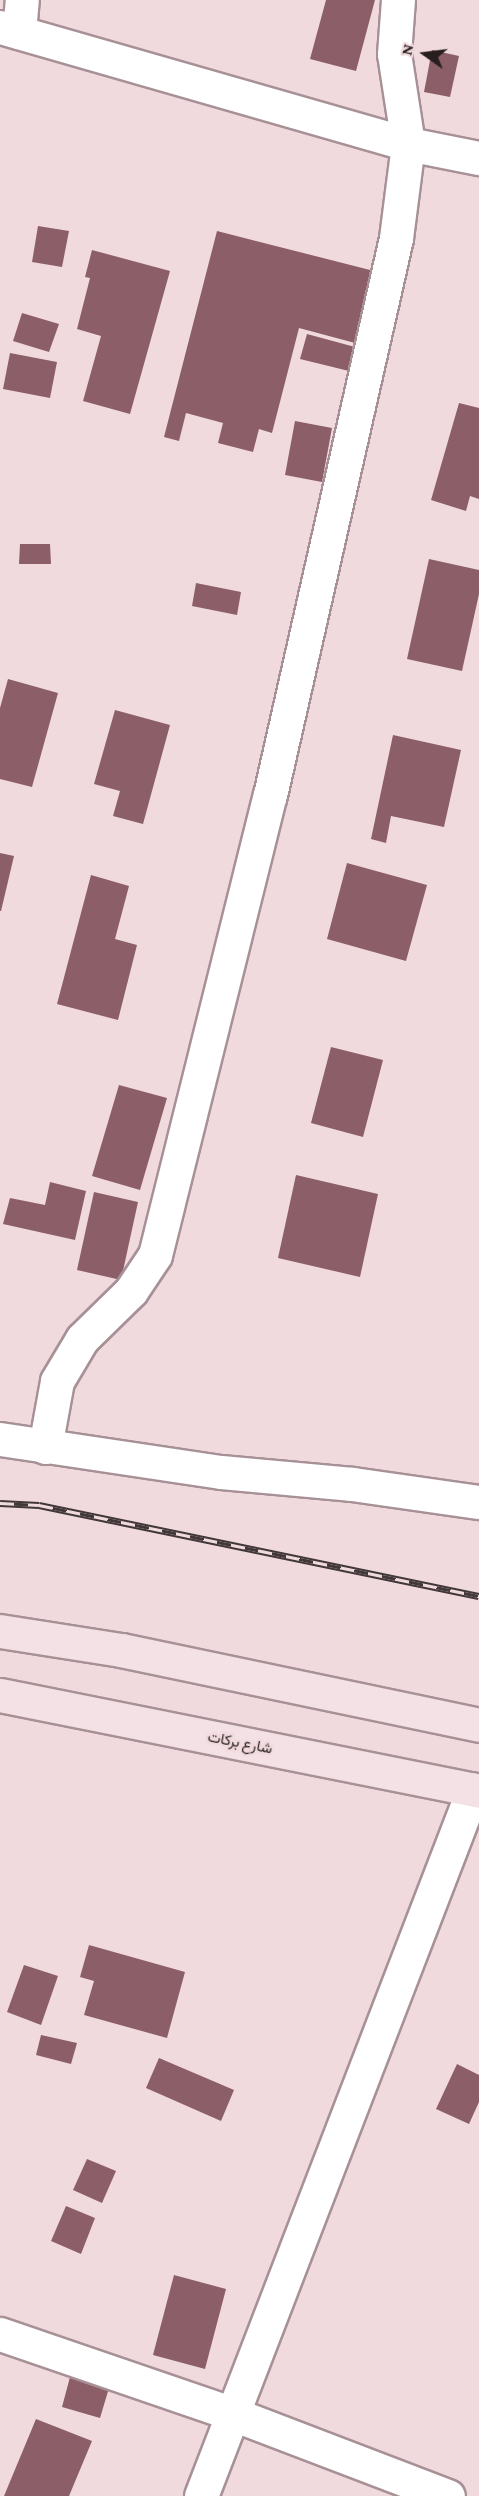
<!DOCTYPE html>
<html>
<head>
<meta charset="utf-8">
<style>
	body { margin:0 }
	#map { position:relative; width:479px; height:2496px; overflow:hidden; background:#f1dade; font-family:"Crimson Pro",Vazirmatn,serif }
	div>[style] { position:absolute }
	.building>* { inset:0; background:#8b5e68 }
	.roads { filter:drop-shadow(2px 0 #a79196) drop-shadow(-2px 0 #a79196) drop-shadow(0 2px #a79196) drop-shadow(0 -2px #a79196) }
	.minor>* { height:33px; margin:-16.5px; padding:0 16.5px; transform-origin:16.5px; border-radius:16.5px; background:#fff }
	.major>* { height:33px; margin:-16.5px; padding:0 16.5px; transform-origin:16.5px; border-radius:16.5px; background:#f4e1e5 }
	.rail>* { height:7px; margin-top:-3.5px; transform-origin:0; background:repeating-linear-gradient(90deg,#f1dade 0 14px,#423839 0 28px); box-sizing:border-box; border-block:2px solid #423839 }
	span { translate:-50% -50%; white-space:nowrap; text-align:center; line-height:1.15; -webkit-text-stroke:5px #f1dade; paint-order:stroke }
	.street-label { font-size:15px; color:#261e1f }
	.north { position:absolute; left:395px; top:24px; width:60px; height:60px; -webkit-text-stroke:4px #f1dade; paint-order:stroke; rotate:284deg; font-size:16px; font-weight:700; line-height:24px; text-align:center; color:#261e1f }
	.north::after { content:''; display:block; margin:auto; width:21px; height:27px; background:#261e1f; clip-path:polygon(50% 0,100% 100%,50% 72%,0 100%) }
</style>
</head>
<body>
<div id="map">
	<div class="building">
		<i style="clip-path:polygon(326px 0,375px 0,356px 71px,310px 59px)"></i>
		<i style="clip-path:polygon(432px 50px,459px 56px,450px 97px,424px 92px)"></i>
		<i style="clip-path:polygon(38px 226px,69px 231px,62px 267px,32px 262px)"></i>
		<i style="clip-path:polygon(217px 231px,374px 271px,355px 343px,299px 328px,272px 433px,259px 429px,253px 452px,218px 443px,223px 423px,186px 413px,179px 441px,164px 437px)"></i>
		<i style="clip-path:polygon(92px 250px,170px 271px,130px 414px,83px 401px,101px 336px,77px 329px,90px 278px,85px 277px)"></i>
		<i style="clip-path:polygon(22px 313px,59px 324px,49px 352px,13px 341px)"></i>
		<i style="clip-path:polygon(307px 334px,355px 347px,349px 371px,300px 359px)"></i>
		<i style="clip-path:polygon(10px 353px,57px 362px,50px 398px,3px 389px)"></i>
		<i style="clip-path:polygon(459px 403px,479px 408px,479px 499px,470px 496px,466px 511px,431px 500px)"></i>
		<i style="clip-path:polygon(295px 421px,332px 428px,322px 482px,285px 475px)"></i>
		<i style="clip-path:polygon(20px 544px,50px 544px,51px 564px,19px 564px)"></i>
		<i style="clip-path:polygon(429px 559px,479px 570px,479px 594px,462px 671px,407px 659px)"></i>
		<i style="clip-path:polygon(196px 583px,241px 592px,237px 615px,192px 606px)"></i>
		<i style="clip-path:polygon(8px 679px,58px 693px,32px 787px,0 779px,0 708px)"></i>
		<i style="clip-path:polygon(115px 710px,170px 725px,143px 824px,113px 816px,120px 791px,94px 784px)"></i>
		<i style="clip-path:polygon(393px 735px,461px 750px,444px 827px,391px 816px,386px 843px,371px 839px)"></i>
		<i style="clip-path:polygon(0 853px,14px 856px,1px 911px,0 911px)"></i>
		<i style="clip-path:polygon(347px 863px,427px 885px,406px 961px,327px 939px)"></i>
		<i style="clip-path:polygon(91px 875px,129px 886px,115px 939px,137px 945px,118px 1020px,57px 1004px)"></i>
		<i style="clip-path:polygon(331px 1047px,383px 1060px,363px 1137px,311px 1123px)"></i>
		<i style="clip-path:polygon(119px 1085px,167px 1098px,140px 1190px,92px 1176px)"></i>
		<i style="clip-path:polygon(296px 1175px,378px 1194px,360px 1277px,278px 1258px)"></i>
		<i style="clip-path:polygon(50px 1182px,86px 1191px,75px 1240px,3px 1224px,10px 1198px,45px 1205px)"></i>
		<i style="clip-path:polygon(94px 1192px,138px 1202px,121px 1280px,77px 1270px)"></i>
		<i style="clip-path:polygon(89px 1945px,185px 1972px,167px 2038px,84px 2015px,94px 1981px,80px 1977px)"></i>
		<i style="clip-path:polygon(24px 1965px,58px 1976px,41px 2025px,7px 2012px)"></i>
		<i style="clip-path:polygon(41px 2035px,77px 2043px,71px 2064px,36px 2055px)"></i>
		<i style="clip-path:polygon(159px 2058px,234px 2090px,221px 2121px,146px 2088px)"></i>
		<i style="clip-path:polygon(457px 2064px,479px 2075px,479px 2102px,469px 2124px,436px 2109px)"></i>
		<i style="clip-path:polygon(87px 2159px,116px 2171px,102px 2203px,73px 2190px)"></i>
		<i style="clip-path:polygon(66px 2206px,95px 2218px,81px 2254px,51px 2241px)"></i>
		<i style="clip-path:polygon(174px 2275px,226px 2289px,205px 2369px,153px 2355px)"></i>
		<i style="clip-path:polygon(70px 2377px,109px 2388px,100px 2418px,62px 2407px)"></i>
		<i style="clip-path:polygon(36px 2419px,92px 2441px,69px 2496px,4px 2496px)"></i>
	</div>
	<div class="roads">
		<div class="minor">
			<i style="left:0;top:27px;width:424px;rotate:16deg"></i>
			<i style="left:408px;top:144px;width:72px;rotate:11.2deg"></i>
			<i style="left:19px;top:32px;width:32px;rotate:-85deg"></i>
			<i style="left:0;top:1439px;width:223px;rotate:8.5deg"></i>
			<i style="left:221px;top:1472px;width:132px;rotate:5.2deg"></i>
			<i style="left:352px;top:1484px;width:128px;rotate:8.1deg"></i>
			<i style="left:45px;top:1447px;width:67px;rotate:-79.7deg"></i>
			<i style="left:57px;top:1381px;width:49px;rotate:-59.2deg"></i>
			<i style="left:82px;top:1339px;width:69px;rotate:-44.4deg"></i>
			<i style="left:131px;top:1291px;width:43px;rotate:-56.3deg"></i>
			<i style="left:155px;top:1255px;width:474px;rotate:-76deg"></i>
			<i style="left:270px;top:795px;width:571px;rotate:-77.25deg"></i>
			<i style="left:396px;top:238px;width:95px;rotate:-82.7deg"></i>
			<i style="left:408px;top:144px;width:91px;rotate:-98.8deg"></i>
			<i style="left:394px;top:54px;width:54px;rotate:-85.8deg"></i>
			<i style="left:0;top:2334px;width:246px;rotate:18.9deg"></i>
			<i style="left:233px;top:2414px;width:230px;rotate:20.9deg"></i>
			<i style="left:201px;top:2496px;width:757px;rotate:-68.93deg"></i>
		</div>
		<div class="major">
			<i style="left:0;top:1631px;width:122px;rotate:8.9deg"></i>
			<i style="left:121px;top:1650px;width:366px;rotate:11.8deg"></i>
			<i style="left:0;top:1695px;width:489px;rotate:11.3deg"></i>
		</div>
	</div>
	<div class="rail">
		<i style="left:0;top:1503px;width:39px;rotate:3deg"></i>
		<i style="left:39px;top:1505px;width:449px;rotate:11.7deg"></i>
	</div>
	<div class="street-label">
		<span style="left:240px;top:1743px;rotate:11deg">شارع بركات</span>
	</div>
	<div class="north">N</div>
</div>
</body>
</html>
